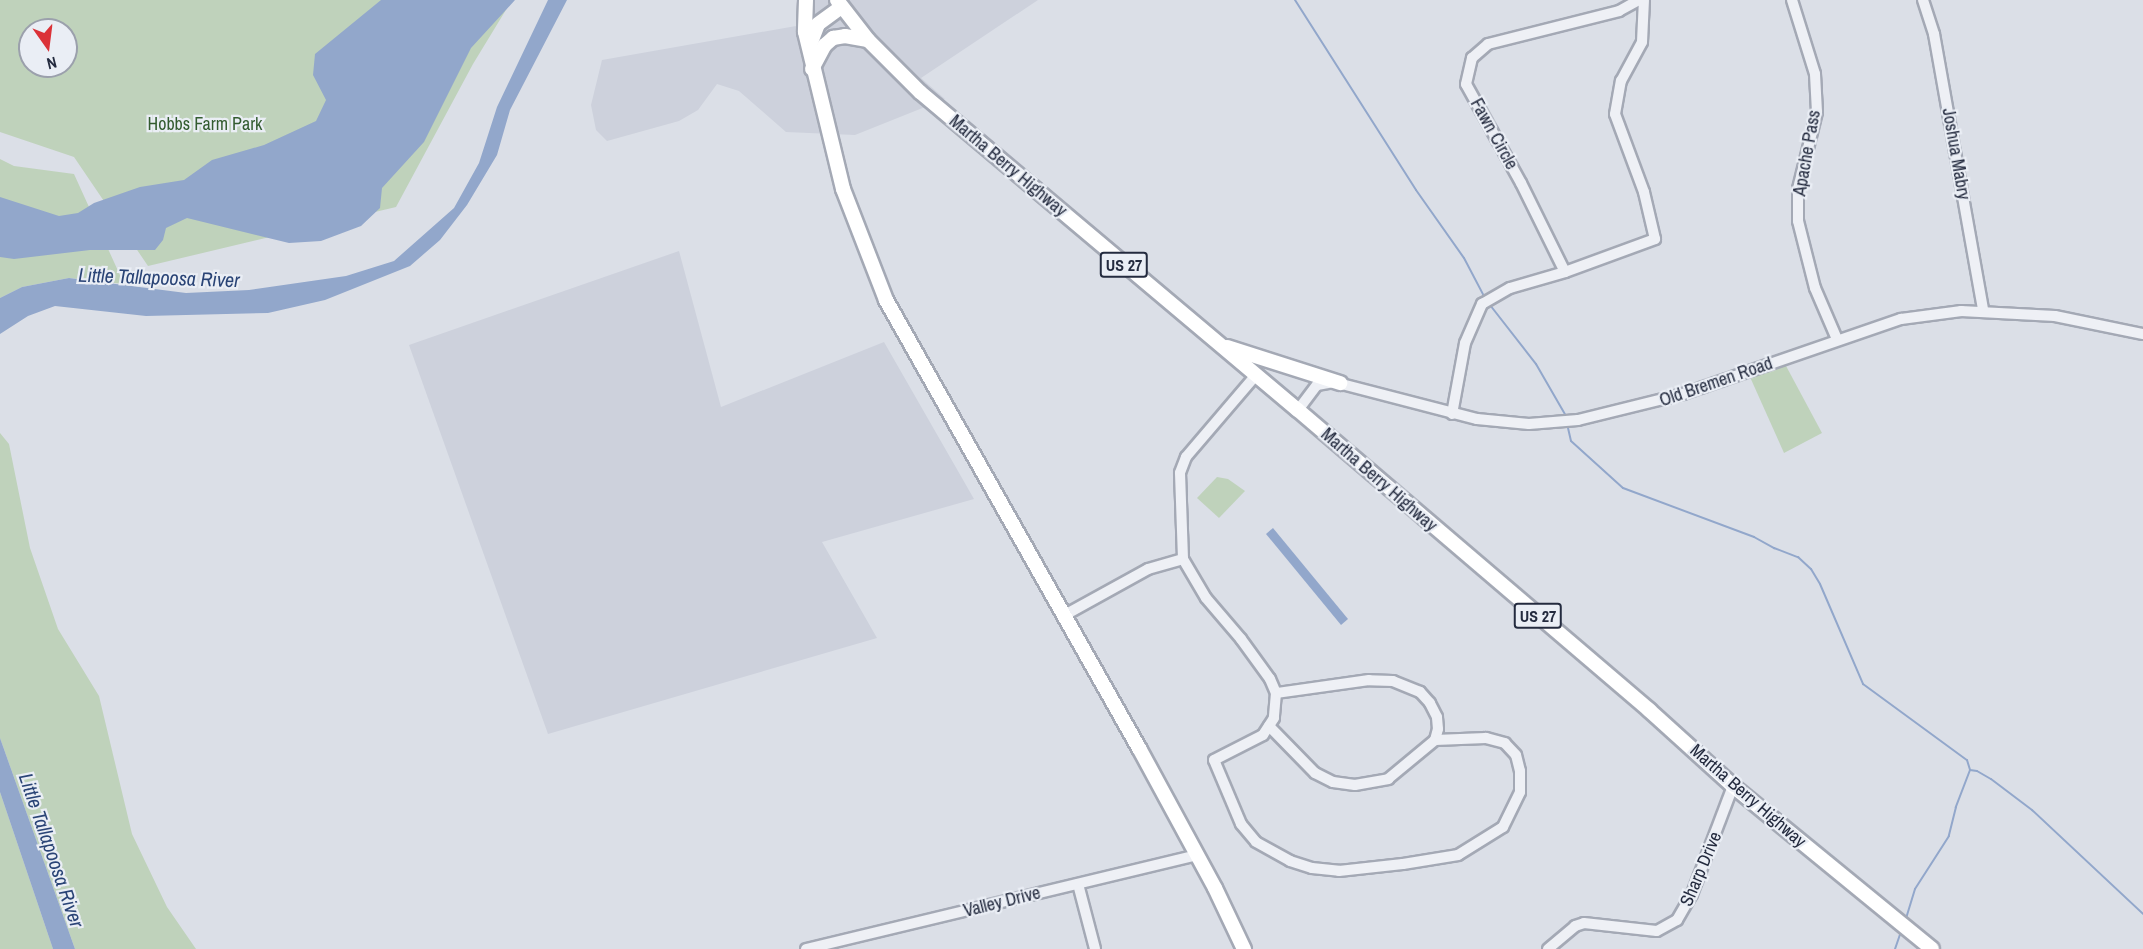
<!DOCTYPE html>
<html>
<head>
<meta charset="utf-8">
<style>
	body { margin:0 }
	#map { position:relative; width:2143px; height:949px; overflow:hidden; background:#dbdfe7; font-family:"Archivo Narrow",sans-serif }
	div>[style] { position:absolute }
	.built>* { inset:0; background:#cdd1dc }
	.green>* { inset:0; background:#bfd2bb }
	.water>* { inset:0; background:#92a7cb }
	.stream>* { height:2px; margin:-1px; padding:0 1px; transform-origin:1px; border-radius:1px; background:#92a7cb }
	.roads { filter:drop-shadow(2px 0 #a4a9b5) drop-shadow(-2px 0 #a4a9b5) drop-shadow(0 2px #a4a9b5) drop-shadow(0 -2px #a4a9b5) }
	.minor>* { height:10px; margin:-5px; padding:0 5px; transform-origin:5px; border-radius:5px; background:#eef0f5 }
	.major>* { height:14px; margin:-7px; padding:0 7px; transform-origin:7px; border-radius:7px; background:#fff }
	span { translate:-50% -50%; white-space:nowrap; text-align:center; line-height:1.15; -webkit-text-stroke:4.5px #eaeef5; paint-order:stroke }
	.shield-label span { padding:2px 4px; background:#eaeef5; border:2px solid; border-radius:4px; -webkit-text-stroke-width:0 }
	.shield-label { font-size:16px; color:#242b3f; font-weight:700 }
	.park-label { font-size:18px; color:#335c30 }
	.street-label { font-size:18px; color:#242b3f }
	.water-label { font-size:20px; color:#2a4476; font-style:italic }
	.north { position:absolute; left:18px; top:18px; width:60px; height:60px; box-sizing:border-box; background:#eaeef5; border:2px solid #9ba0ac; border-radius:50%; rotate:166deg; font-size:16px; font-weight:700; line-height:24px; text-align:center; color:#242b3f }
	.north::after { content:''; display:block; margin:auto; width:21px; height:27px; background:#db3238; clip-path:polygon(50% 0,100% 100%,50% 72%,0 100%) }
</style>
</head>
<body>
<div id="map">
	<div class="built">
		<i style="clip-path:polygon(797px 0,1038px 0,921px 78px,945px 99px,855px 135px,786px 132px,739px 91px,717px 84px,698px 110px,679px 121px,607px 141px,596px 130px,591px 105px,602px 60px,796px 26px)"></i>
		<i style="clip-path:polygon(679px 251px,721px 407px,884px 342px,974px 499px,822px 542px,877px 638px,548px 734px,409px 345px)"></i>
	</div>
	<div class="green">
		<i style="clip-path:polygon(evenodd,0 0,512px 0,473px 64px,396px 207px,148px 266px,74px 157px,0 132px,0 0,30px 30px,66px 30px,66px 66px,30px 66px,30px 30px)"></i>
		<i style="clip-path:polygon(0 159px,14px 166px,74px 174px,124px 284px,69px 278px,22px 287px,0 298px)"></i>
		<i style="clip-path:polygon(1785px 364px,1822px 433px,1784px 453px,1750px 377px)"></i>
		<i style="clip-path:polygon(0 433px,9px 444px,30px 548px,58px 629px,99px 696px,132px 834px,167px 907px,196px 949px,75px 949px,0 738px)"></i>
		<i style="clip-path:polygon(1217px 477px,1228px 479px,1245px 491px,1219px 518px,1197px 498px)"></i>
		<i style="clip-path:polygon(0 792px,53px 949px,0 949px)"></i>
	</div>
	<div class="water">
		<i style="clip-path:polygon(381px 0,515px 0,471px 48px,424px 142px,382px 188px,380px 208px,361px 226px,321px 241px,289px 243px,187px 218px,166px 228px,163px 240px,155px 250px,90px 250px,14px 259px,0 257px,0 197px,59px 216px,78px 213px,94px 203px,140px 187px,184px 180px,212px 160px,264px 145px,316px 121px,326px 100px,313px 75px,315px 54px)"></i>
		<i style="clip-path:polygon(548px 0,567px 0,510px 110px,497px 155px,467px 205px,440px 240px,410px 266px,325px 300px,268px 313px,146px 316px,55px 306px,28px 316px,0 334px,0 298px,22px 287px,69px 278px,186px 293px,249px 290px,346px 276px,394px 261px,454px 208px,479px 163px,497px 107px)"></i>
		<i style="clip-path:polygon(1273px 528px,1348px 619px,1341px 625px,1266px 534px)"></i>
		<i style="clip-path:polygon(0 738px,75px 949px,53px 949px,0 792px)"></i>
	</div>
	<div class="stream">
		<i style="left:1295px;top:0;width:225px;rotate:57.5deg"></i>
		<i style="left:1416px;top:190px;width:83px;rotate:54.8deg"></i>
		<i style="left:1464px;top:258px;width:45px;rotate:62.3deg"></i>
		<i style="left:1490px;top:305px;width:75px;rotate:52.1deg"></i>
		<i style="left:1536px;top:364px;width:60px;rotate:60deg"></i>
		<i style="left:1568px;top:428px;width:13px;rotate:77deg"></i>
		<i style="left:1571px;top:441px;width:70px;rotate:42.1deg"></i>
		<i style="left:1623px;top:488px;width:140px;rotate:20.5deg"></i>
		<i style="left:1754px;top:537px;width:23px;rotate:29deg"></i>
		<i style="left:1774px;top:548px;width:26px;rotate:21deg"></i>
		<i style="left:1798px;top:557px;width:18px;rotate:43deg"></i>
		<i style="left:1811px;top:569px;width:17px;rotate:59deg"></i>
		<i style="left:1820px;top:584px;width:109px;rotate:66.7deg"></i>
		<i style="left:1863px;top:684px;width:129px;rotate:36.2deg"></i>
		<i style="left:1967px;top:760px;width:10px;rotate:73deg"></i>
		<i style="left:1970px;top:770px;width:40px;rotate:111deg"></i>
		<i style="left:1956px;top:807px;width:30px;rotate:104deg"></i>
		<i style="left:1949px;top:836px;width:63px;rotate:122.7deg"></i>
		<i style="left:1915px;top:889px;width:34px;rotate:107deg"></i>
		<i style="left:1970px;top:770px;width:7px;rotate:8deg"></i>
		<i style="left:1977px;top:771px;width:16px;rotate:30deg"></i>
		<i style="left:1991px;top:779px;width:51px;rotate:37.1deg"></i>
		<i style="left:2032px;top:810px;width:152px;rotate:43.1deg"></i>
		<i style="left:1895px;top:949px;width:18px;rotate:-71deg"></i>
	</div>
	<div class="roads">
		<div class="minor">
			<i style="left:1792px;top:0;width:77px;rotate:72.7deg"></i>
			<i style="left:1815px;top:74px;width:38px;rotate:87deg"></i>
			<i style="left:1817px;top:112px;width:79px;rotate:103.9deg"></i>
			<i style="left:1798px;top:189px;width:32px;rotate:90deg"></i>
			<i style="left:1798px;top:221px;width:69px;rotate:75.8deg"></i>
			<i style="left:1815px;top:288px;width:56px;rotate:66.7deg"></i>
			<i style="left:1923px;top:0;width:36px;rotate:72deg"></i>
			<i style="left:1934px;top:34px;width:280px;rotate:79.9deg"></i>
			<i style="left:1565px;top:272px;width:99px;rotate:-116.3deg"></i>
			<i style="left:1521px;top:183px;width:113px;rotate:-119.1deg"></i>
			<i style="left:1466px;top:84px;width:27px;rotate:-77deg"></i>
			<i style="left:1472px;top:58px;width:21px;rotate:-41deg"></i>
			<i style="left:1488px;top:44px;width:135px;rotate:-14.1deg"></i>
			<i style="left:1619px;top:11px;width:23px;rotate:-29deg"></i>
			<i style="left:1256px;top:375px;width:108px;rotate:130.5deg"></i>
			<i style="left:1186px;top:457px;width:17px;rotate:111deg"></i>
			<i style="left:1180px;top:473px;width:86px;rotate:88deg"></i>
			<i style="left:1183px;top:559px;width:45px;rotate:59.5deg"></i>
			<i style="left:1206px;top:598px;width:54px;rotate:49.5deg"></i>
			<i style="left:1241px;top:639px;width:49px;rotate:54.1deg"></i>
			<i style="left:1270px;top:679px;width:15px;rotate:67deg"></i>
			<i style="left:1276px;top:693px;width:25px;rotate:95deg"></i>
			<i style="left:1274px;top:718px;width:20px;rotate:123deg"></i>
			<i style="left:1263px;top:735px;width:55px;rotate:153deg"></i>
			<i style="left:1214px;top:760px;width:69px;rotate:67.1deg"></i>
			<i style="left:1241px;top:824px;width:23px;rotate:50deg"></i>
			<i style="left:1256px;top:842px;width:39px;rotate:29deg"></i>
			<i style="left:1290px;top:861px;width:23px;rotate:18deg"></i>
			<i style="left:1312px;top:868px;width:27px;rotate:6deg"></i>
			<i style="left:1339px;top:871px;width:64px;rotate:-6.2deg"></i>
			<i style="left:1403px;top:864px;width:56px;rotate:-9.3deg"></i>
			<i style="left:1458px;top:855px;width:53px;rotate:-31.9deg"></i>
			<i style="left:1503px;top:827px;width:39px;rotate:-64deg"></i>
			<i style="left:1520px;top:792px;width:21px;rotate:-90deg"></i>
			<i style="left:1520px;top:771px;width:16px;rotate:-104deg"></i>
			<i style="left:1516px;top:755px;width:16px;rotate:-133deg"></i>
			<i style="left:1505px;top:743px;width:20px;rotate:-165deg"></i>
			<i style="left:1486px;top:738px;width:51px;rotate:177.8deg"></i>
			<i style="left:1298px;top:410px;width:31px;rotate:-53deg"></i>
			<i style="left:1317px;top:385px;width:17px;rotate:-10deg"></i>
			<i style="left:1334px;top:382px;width:148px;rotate:14.5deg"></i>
			<i style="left:1477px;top:419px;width:52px;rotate:5.5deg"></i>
			<i style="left:1529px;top:424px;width:49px;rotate:-4.7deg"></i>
			<i style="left:1578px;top:420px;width:108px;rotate:-13.9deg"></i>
			<i style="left:1683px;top:394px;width:231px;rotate:-19deg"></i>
			<i style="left:1901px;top:319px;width:61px;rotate:-7.6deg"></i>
			<i style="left:1961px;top:311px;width:94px;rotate:3deg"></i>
			<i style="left:2055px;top:316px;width:90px;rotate:11.6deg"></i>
			<i style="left:1452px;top:414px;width:72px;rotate:-79.6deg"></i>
			<i style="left:1465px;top:343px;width:43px;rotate:-66.4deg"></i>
			<i style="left:1482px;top:304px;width:32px;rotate:-30deg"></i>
			<i style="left:1510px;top:288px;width:57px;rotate:-16.2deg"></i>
			<i style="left:1565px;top:272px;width:96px;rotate:-20.1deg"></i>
			<i style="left:1655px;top:239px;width:48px;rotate:-103.2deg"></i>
			<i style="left:1644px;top:192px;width:83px;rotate:-110.4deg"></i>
			<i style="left:1615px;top:114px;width:34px;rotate:-80deg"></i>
			<i style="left:1621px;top:81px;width:44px;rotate:-61.7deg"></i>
			<i style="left:1642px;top:42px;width:42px;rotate:-87.3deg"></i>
			<i style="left:1063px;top:616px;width:97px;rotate:-28.9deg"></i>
			<i style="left:1148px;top:569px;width:36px;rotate:-16deg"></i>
			<i style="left:1269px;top:726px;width:66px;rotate:45.6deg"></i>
			<i style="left:1315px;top:773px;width:20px;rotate:27deg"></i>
			<i style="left:1333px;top:782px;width:22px;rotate:8deg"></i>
			<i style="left:1355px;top:785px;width:34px;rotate:-10deg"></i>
			<i style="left:1388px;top:779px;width:61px;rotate:-39.7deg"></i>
			<i style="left:1435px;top:740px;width:11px;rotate:-75deg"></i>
			<i style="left:1438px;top:729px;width:12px;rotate:-95deg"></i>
			<i style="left:1437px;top:717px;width:16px;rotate:-117deg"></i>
			<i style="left:1430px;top:703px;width:15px;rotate:-132deg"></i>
			<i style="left:1420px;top:692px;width:29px;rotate:-158deg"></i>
			<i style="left:1393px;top:681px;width:24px;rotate:-178deg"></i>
			<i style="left:1369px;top:680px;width:94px;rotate:172deg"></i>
			<i style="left:1078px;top:884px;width:67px;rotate:75.3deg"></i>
			<i style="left:806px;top:949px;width:403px;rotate:-13.5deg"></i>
			<i style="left:1548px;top:949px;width:35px;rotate:-40deg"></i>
			<i style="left:1575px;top:926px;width:9px;rotate:-18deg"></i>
			<i style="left:1584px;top:923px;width:73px;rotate:6.3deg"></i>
			<i style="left:1657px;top:931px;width:23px;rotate:-29deg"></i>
			<i style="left:1677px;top:920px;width:30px;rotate:-60deg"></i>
			<i style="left:1692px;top:894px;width:116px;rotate:-69.2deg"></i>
		</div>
		<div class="major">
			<i style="left:806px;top:0;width:32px;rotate:92deg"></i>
			<i style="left:805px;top:32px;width:162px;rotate:76.4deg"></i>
			<i style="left:843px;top:189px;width:119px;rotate:68.8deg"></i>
			<i style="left:886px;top:300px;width:515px;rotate:60.55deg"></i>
			<i style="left:1139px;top:748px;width:159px;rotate:61.5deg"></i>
			<i style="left:1215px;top:888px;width:68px;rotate:64.6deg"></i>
			<i style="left:837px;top:0;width:51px;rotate:52.2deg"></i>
			<i style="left:868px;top:40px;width:74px;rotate:45deg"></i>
			<i style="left:920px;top:92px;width:494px;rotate:40.1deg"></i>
			<i style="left:1298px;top:410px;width:462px;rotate:40.5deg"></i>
			<i style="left:1649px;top:710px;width:113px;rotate:42.1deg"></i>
			<i style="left:1733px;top:786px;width:257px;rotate:39.3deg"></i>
			<i style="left:810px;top:45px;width:22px;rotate:-69deg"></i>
			<i style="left:818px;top:24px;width:29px;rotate:-36deg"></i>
			<i style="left:812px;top:69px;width:27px;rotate:-62deg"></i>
			<i style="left:825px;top:45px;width:11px;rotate:-41deg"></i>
			<i style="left:833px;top:38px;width:12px;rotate:-9deg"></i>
			<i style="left:845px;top:36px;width:23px;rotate:10deg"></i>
			<i style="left:1227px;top:347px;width:119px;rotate:17.7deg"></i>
		</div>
	</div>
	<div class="shield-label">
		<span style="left:1124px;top:265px">US 27</span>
		<span style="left:1538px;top:616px">US 27</span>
	</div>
	<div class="park-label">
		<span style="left:205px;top:124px">Hobbs Farm Park</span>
	</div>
	<div class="street-label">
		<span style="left:1494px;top:134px;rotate:61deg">Fawn Circle</span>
		<span style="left:1807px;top:153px;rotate:-80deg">Apache Pass</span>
		<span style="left:1956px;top:154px;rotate:80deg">Joshua Mabry</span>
		<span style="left:1008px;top:166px;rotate:40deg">Martha Berry Highway</span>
		<span style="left:1716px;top:382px;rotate:-19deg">Old Bremen Road</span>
		<span style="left:1379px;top:480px;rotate:41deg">Martha Berry Highway</span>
		<span style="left:1748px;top:796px;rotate:41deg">Martha Berry Highway</span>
		<span style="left:1701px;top:869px;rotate:-67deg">Sharp Drive</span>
		<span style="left:1002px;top:902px;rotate:-14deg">Valley Drive</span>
	</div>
	<div class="water-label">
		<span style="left:159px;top:277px;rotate:2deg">Little Tallapoosa River</span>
		<span style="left:52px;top:850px;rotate:71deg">Little Tallapoosa River</span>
	</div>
	<div class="north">N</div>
</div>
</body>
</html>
